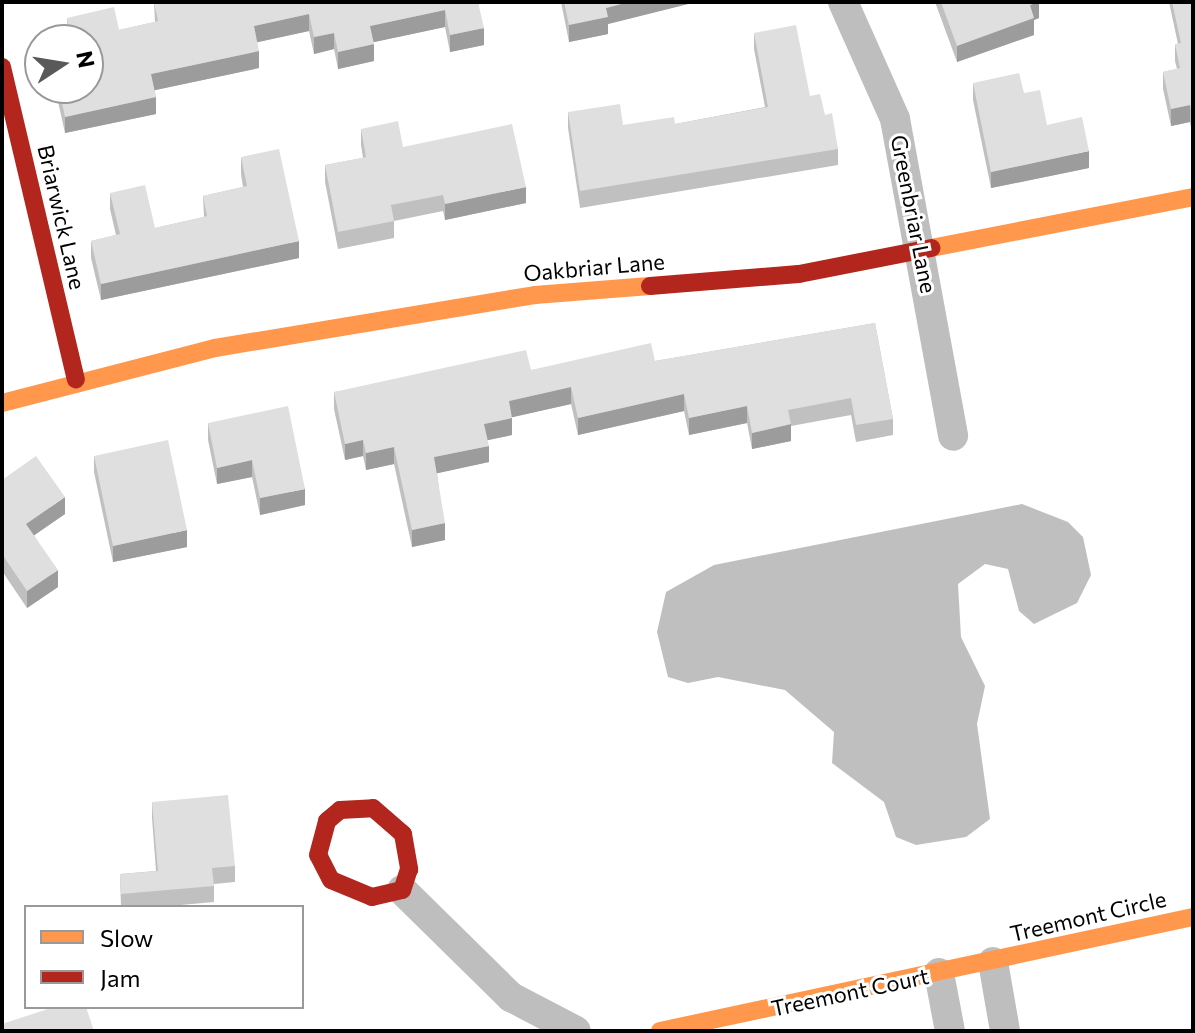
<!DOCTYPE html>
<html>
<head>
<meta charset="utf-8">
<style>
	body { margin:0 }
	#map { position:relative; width:1195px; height:1033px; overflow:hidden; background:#fff; font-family:Commissioner,sans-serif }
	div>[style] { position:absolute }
	.water>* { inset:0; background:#bfbfbf }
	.street>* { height:30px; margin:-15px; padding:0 15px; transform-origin:15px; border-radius:15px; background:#bebebe }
	.slow>* { height:18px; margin:-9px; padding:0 9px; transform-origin:9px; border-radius:9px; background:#ff974d }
	.jam>* { height:18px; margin:-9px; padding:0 9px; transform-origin:9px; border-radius:9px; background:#b3261e }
	.wall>* { inset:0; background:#c0c0c0 }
	.shaded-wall>* { inset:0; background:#9c9c9c }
	.building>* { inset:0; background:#dfdfdf }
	span { translate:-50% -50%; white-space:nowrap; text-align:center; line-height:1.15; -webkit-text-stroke:6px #fff; paint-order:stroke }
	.street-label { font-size:22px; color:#000 }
	.frame { position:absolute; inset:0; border:4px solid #000; pointer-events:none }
	.legend { position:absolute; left:24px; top:905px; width:280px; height:104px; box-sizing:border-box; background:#fff; border:2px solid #999; margin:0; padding:10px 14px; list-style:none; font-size:24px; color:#000 }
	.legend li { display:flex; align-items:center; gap:16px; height:40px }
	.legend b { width:40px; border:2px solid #999 }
	.north { position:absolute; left:24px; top:24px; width:80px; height:80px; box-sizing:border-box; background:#fff; border:2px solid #999; border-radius:50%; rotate:78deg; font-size:22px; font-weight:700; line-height:32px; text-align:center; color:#000 }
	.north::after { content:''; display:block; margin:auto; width:28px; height:36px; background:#595959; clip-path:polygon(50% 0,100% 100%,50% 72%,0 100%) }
</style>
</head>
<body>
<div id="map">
	<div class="water">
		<i style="clip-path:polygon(1022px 504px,1068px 522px,1083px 537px,1091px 575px,1077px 603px,1034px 624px,1019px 611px,1008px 569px,985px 564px,958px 584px,961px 637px,985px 686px,977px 724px,990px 819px,966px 837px,916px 845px,896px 837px,884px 802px,832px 763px,834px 732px,785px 690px,718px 677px,688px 683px,668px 677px,657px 632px,666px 592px,714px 565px)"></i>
	</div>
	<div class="street">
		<i style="left:843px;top:2px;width:128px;rotate:66deg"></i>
		<i style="left:895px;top:119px;width:322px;rotate:79.6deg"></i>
		<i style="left:402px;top:890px;width:153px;rotate:44.5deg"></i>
		<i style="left:511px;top:997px;width:73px;rotate:27.6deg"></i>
		<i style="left:993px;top:962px;width:70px;rotate:80.1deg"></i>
		<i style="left:939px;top:973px;width:59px;rotate:79.3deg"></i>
	</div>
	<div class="slow">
		<i style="left:931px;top:248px;width:267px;rotate:-11deg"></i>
		<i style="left:2px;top:403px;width:220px;rotate:-14.5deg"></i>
		<i style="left:215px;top:348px;width:324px;rotate:-9.4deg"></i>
		<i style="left:535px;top:295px;width:115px;rotate:-4.5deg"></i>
		<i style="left:660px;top:1031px;width:545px;rotate:-12.07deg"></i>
	</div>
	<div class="jam">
		<i style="left:2px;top:67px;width:321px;rotate:76.7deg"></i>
		<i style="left:650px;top:286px;width:149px;rotate:-4.6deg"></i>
		<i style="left:799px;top:274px;width:135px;rotate:-11.1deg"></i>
		<i style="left:373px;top:808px;width:40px;rotate:41deg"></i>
		<i style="left:403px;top:834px;width:36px;rotate:80deg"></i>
		<i style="left:409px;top:869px;width:22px;rotate:108deg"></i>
		<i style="left:402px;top:890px;width:31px;rotate:167deg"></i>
		<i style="left:372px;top:897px;width:44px;rotate:-157.5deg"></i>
		<i style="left:331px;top:880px;width:28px;rotate:-117deg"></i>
		<i style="left:318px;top:855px;width:35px;rotate:-75deg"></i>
		<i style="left:327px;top:821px;width:17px;rotate:-40deg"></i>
		<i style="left:340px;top:810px;width:33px;rotate:-3deg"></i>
	</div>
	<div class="wall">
		<i style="clip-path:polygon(154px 2px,478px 2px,484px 45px,450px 52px,445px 27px,373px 42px,374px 61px,338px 69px,334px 49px,314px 54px,309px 31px,257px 42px,259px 68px,155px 90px,156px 114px,65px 133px,55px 88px,88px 88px,68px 40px,67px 18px,119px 30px,155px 22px)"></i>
		<i style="clip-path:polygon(561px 2px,696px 2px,608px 24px,608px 34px,569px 42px)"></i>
		<i style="clip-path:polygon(935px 2px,1039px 2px,1039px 18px,1034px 20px,1034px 35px,957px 62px)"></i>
		<i style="clip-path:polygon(1169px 2px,1193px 2px,1193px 137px,1190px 122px,1171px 126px,1163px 89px,1163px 72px,1177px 69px,1175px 61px,1175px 44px,1178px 44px)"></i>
		<i style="clip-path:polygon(754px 33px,825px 115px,838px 149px,838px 165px,580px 208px,568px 128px,568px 112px,623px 125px,675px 124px,765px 107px,754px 49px)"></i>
		<i style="clip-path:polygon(973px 83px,1047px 125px,1089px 168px,991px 188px,973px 100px)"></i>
		<i style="clip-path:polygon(361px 129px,403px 147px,526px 203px,445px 220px,443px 211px,394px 221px,394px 238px,338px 249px,325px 182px,325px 165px,363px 158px,361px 145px)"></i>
		<i style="clip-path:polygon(241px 157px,299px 258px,101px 300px,91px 258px,91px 241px,116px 235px,110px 209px,110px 193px,155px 228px,204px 217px,203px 196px,243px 187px,241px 174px)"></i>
		<i style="clip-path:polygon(875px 323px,893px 419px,893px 435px,856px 442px,851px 415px,791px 426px,791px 441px,752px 449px,747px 423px,689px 435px,684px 411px,578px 435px,571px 404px,512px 417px,512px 435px,487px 440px,489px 462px,437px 473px,445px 540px,412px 547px,394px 464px,366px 470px,363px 456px,345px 460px,334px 409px,334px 392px,531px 370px,655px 361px)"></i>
		<i style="clip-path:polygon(208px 423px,305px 505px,260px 515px,252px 477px,217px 484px,208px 440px)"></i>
		<i style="clip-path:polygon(94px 456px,187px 547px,113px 562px,94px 472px)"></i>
		<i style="clip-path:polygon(2px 480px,65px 514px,34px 535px,58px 587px,27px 608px,2px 571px)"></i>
		<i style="clip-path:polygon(152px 802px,235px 866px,235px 882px,214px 884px,214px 902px,159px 907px,121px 907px,120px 874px,156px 871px,152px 818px)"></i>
	</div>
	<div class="shaded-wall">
		<i style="clip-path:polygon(629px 2px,696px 2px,608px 24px,608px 34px,569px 42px,569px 25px,606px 8px)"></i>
		<i style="clip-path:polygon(1039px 2px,1039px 18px,1034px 20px,1034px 35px,957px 62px,957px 46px,1030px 5px)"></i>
		<i style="clip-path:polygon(445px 10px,445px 27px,370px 43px,370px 26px)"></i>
		<i style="clip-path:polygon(309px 14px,309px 31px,254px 43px,254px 26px)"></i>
		<i style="clip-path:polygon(484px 28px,484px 45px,450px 52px,450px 35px)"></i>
		<i style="clip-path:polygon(334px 33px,334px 49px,314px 54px,314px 37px)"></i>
		<i style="clip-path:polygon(374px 44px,374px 61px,338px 69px,338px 52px)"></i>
		<i style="clip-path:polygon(259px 51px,259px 68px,151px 91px,151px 74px)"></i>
		<i style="clip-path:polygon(156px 97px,156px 114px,65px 133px,65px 117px)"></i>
		<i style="clip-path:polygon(1190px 105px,1190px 122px,1171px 126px,1171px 109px)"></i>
		<i style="clip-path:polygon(1089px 151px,1089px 168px,991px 188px,991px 172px)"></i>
		<i style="clip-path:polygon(526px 187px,526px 203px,445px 220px,445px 204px)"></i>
		<i style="clip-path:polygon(299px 241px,299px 258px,101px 300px,101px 284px)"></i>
		<i style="clip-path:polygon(571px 387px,571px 404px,509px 418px,509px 401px)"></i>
		<i style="clip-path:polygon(684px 394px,684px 411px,578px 435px,578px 418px)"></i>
		<i style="clip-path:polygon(747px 406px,747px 423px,689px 435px,689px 418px)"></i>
		<i style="clip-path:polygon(512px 418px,512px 435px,484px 441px,484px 424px)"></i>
		<i style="clip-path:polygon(791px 424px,791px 441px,752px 449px,752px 433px)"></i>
		<i style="clip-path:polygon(363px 440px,363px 456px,345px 460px,345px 444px)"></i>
		<i style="clip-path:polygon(489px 446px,489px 462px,434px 474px,434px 457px)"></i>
		<i style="clip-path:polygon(394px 447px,394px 464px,366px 470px,366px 453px)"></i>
		<i style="clip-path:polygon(252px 460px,252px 477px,217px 484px,217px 468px)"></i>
		<i style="clip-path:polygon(305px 489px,305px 505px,260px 515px,260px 498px)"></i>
		<i style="clip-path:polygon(65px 497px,65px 514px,26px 541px,26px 524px)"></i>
		<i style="clip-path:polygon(445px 523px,445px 540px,412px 547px,412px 530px)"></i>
		<i style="clip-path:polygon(187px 530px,187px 547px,113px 562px,113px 546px)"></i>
		<i style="clip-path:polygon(58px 570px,58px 587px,27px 608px,27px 591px)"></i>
		<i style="clip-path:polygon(4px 622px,4px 639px,2px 640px,2px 624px)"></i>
	</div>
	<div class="building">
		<i style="clip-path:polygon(154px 2px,478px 2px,484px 28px,450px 35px,445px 10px,370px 26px,374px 44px,338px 52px,334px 33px,314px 37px,309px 14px,254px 26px,259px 51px,151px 74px,156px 97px,65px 117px,59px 88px,88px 88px,88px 40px,68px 40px,71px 39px,67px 18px,114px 7px,119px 30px,158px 21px)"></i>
		<i style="clip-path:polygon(564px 2px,629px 2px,606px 8px,608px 17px,569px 25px)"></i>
		<i style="clip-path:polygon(941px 2px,1038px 2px,1030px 5px,1034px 18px,957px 46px)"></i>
		<i style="clip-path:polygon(1172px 2px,1193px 2px,1193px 120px,1190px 105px,1171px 109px,1163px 72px,1180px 68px,1175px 44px,1181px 43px)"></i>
		<i style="clip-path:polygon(796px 25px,810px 96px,820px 94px,825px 115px,832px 113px,838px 149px,580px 191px,568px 112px,620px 104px,623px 125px,674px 117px,675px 124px,768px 107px,754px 33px)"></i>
		<i style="clip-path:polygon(1019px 73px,1024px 93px,1040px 90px,1047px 125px,1082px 117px,1089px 151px,991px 172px,973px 83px)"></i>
		<i style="clip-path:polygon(398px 121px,403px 147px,512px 124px,526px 187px,445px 204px,443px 195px,391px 205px,394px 221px,338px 232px,325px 165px,366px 157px,361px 129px)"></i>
		<i style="clip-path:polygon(279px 149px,299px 241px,101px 284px,91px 241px,120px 234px,110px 193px,145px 185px,155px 228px,207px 216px,203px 196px,247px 186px,241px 157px)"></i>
		<i style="clip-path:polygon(875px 323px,893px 419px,856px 425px,851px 398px,788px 410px,791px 424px,752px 433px,747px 406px,689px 418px,684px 394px,578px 418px,571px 387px,509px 401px,512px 418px,484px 424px,489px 446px,434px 457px,445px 523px,412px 530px,394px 447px,366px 453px,363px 440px,345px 444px,334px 392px,526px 350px,531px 370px,651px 343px,655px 361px)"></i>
		<i style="clip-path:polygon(288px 406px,305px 489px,260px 498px,252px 460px,217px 468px,208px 423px)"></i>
		<i style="clip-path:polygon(168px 440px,187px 530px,113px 546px,94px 456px)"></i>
		<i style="clip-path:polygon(36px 456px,65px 497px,26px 524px,58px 570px,27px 591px,2px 554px,2px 480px)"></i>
		<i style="clip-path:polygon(228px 795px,235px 866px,212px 868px,214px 886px,121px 894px,120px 874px,158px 871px,152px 802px)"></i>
		<i style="clip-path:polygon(54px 1007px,86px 1007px,94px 1031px,2px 1031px,2px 1024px)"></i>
	</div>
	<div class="street-label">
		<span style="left:914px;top:214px;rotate:79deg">Greenbriar Lane</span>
		<span style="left:62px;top:217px;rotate:77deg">Briarwick Lane</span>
		<span style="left:594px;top:267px;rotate:-5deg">Oakbriar Lane</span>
		<span style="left:1088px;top:916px;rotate:-13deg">Treemont Circle</span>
		<span style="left:850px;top:992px;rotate:-12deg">Treemont Court</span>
	</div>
	<div class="frame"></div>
	<ul class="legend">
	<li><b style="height:10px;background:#ff974d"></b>Slow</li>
	<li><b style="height:10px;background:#b3261e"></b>Jam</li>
	</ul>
	<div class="north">N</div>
</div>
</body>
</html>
